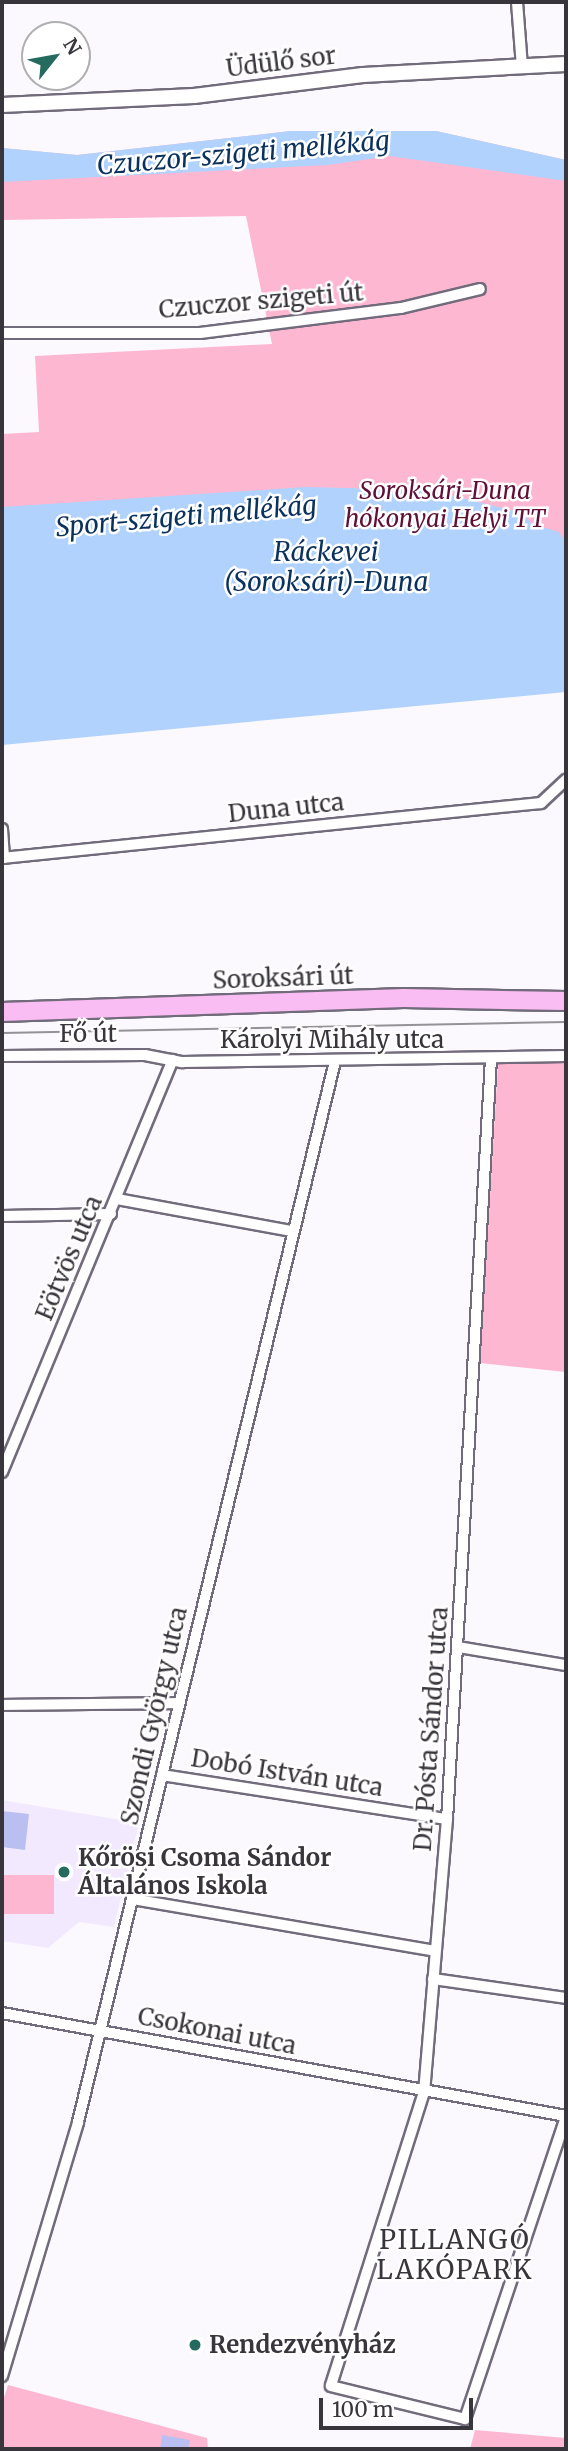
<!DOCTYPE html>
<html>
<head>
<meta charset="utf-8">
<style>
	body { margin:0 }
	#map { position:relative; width:568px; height:2451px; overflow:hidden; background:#fbf9fd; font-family:Merriweather,serif }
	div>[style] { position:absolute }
	.built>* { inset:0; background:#f2e9fe }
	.green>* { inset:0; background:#feb7d1 }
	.water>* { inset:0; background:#b0d2fd }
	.building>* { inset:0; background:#babff1 }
	.roads { filter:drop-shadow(2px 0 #726b7b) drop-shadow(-2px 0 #726b7b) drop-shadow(0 2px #726b7b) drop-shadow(0 -2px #726b7b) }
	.minor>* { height:10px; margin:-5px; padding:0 5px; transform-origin:5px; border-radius:5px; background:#fff }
	.tertiary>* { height:14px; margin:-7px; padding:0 7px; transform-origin:7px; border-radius:7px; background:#fff }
	.primary>* { height:18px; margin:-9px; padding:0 9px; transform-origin:9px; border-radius:9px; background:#f9bcf3 }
	.tram>* { height:2px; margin:-1px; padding:0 1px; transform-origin:1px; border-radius:1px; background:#949197 }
	.dots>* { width:19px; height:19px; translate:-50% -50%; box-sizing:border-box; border:4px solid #fff; border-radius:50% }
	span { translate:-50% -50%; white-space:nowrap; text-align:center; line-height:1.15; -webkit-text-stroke:5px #fff; paint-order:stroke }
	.street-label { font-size:24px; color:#38353c }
	.park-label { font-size:24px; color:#600f38; font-style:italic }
	.poi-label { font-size:24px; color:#38353c; font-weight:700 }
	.left { translate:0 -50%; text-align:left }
	.water-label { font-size:26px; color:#0b315d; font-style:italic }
	.neighbourhood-label { font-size:26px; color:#38353c; letter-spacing:2px }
	.frame { position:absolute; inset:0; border:4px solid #38353c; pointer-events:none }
	.north { position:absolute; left:21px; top:21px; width:70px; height:70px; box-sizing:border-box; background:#fff; border:2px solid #afaeb1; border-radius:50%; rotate:59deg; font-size:19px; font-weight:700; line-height:28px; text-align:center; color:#38353c }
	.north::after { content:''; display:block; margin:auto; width:24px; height:32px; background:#256a5e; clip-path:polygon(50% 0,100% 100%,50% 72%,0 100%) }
	.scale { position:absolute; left:319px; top:2398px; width:154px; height:32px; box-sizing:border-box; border:4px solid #38353c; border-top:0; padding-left:9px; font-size:21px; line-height:24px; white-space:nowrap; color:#38353c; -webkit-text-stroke:5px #fff; paint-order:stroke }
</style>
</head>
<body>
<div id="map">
	<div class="built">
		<i style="clip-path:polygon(2px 1800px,139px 1823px,114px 1927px,79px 1922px,48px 1948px,2px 1941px)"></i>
	</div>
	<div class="green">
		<i style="clip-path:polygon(291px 131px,436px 131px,566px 160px,566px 556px,2px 642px,2px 434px,39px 432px,35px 356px,272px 344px,246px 216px,2px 220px,2px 148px,77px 155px)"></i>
		<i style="clip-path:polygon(566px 1060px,566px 1372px,480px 1363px,498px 1063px)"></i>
		<i style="clip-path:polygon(2px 1875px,54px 1875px,54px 1914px,2px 1914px)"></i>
		<i style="clip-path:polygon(8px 2385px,207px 2438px,208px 2449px,2px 2449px,2px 2404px)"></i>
		<i style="clip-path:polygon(475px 2430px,566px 2438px,566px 2449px,470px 2449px)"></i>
	</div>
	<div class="water">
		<i style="clip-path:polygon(291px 131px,436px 131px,566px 160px,566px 181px,389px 156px,328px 165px,2px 182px,2px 148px,77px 155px)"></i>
		<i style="clip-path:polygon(306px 487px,429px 490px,523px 513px,532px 524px,559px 532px,566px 543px,566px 692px,2px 745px,2px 507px)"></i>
	</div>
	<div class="building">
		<i style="clip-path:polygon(2px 1811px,29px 1814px,25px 1850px,2px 1847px)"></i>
		<i style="clip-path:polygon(162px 2435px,190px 2440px,188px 2449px,160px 2449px)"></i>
	</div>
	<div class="roads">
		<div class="minor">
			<i style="left:517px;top:2px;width:65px;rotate:85.6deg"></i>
			<i style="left:2px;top:333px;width:198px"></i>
			<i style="left:200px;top:333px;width:203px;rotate:-7.1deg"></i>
			<i style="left:401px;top:308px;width:81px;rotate:-13.5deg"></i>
			<i style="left:2px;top:829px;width:29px;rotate:86deg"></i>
			<i style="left:2px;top:858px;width:542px;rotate:-5.83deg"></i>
			<i style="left:541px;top:803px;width:34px;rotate:-43deg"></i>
			<i style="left:2px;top:1056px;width:143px;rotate:-0.4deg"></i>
			<i style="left:145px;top:1055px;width:38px;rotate:11deg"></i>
			<i style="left:182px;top:1062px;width:384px;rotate:-0.9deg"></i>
			<i style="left:491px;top:1059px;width:761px;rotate:93.31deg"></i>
			<i style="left:447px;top:1819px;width:274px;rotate:94.8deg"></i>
			<i style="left:424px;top:2092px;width:308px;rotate:107.6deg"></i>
			<i style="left:331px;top:2386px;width:138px;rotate:13.8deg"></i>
			<i style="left:465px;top:2419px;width:318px;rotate:-71.5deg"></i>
			<i style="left:117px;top:1199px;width:178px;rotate:10.4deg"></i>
			<i style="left:2px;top:1216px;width:109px;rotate:-1.1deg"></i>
			<i style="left:2px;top:1472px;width:446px;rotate:-67.5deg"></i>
			<i style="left:458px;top:1647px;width:109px;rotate:9.5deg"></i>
			<i style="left:2px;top:1705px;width:177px;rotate:-0.6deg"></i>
			<i style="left:162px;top:1775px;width:288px;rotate:8.8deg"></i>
			<i style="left:132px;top:1899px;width:307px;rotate:9.7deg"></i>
			<i style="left:433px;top:1979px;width:134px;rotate:8.1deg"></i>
			<i style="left:2px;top:2013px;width:573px;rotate:10.35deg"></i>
			<i style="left:2px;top:2376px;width:265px;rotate:-73.3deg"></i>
			<i style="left:78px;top:2122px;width:1092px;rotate:-76.38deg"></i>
		</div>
		<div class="tertiary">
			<i style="left:2px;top:105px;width:192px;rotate:-2.7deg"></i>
			<i style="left:194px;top:96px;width:170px;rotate:-7.1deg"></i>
			<i style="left:363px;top:75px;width:203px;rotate:-3.1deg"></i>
		</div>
		<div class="primary">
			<i style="left:2px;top:1012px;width:402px;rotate:-2deg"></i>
			<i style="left:404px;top:998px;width:162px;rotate:1.1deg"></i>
		</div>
	</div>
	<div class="tram">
		<i style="left:2px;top:1033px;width:564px;rotate:-1.12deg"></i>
	</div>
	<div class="dots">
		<i style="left:64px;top:1872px;background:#256a5e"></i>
		<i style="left:195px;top:2345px;background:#256a5e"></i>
	</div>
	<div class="street-label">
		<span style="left:281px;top:62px;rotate:-7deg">Üdülő sor</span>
		<span style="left:261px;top:301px;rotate:-5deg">Czuczor szigeti út</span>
		<span style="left:286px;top:808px;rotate:-6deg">Duna utca</span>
		<span style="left:283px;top:978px;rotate:-2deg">Soroksári út</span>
		<span style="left:88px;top:1034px">Fő út</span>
		<span style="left:332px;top:1040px">Károlyi Mihály utca</span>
		<span style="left:69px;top:1258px;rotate:-67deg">Eötvös utca</span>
		<span style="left:154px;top:1716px;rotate:-77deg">Szondi György utca</span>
		<span style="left:431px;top:1729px;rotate:-86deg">Dr. Pósta Sándor utca</span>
		<span style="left:287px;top:1773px;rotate:9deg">Dobó István utca</span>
		<span style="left:217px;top:2031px;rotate:11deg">Csokonai utca</span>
	</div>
	<div class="park-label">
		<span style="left:445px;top:505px">Soroksári-Duna<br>hókonyai Helyi TT</span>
	</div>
	<div class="poi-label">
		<span class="left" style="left:78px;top:1872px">Kőrösi Csoma Sándor<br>Általános Iskola</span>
		<span class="left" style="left:209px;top:2345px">Rendezvényház</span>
	</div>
	<div class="water-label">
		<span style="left:243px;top:153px;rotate:-5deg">Czuczor-szigeti mellékág</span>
		<span style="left:186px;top:516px;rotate:-5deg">Sport-szigeti mellékág</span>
		<span style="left:326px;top:567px">Ráckevei<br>(Soroksári)-Duna</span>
	</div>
	<div class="neighbourhood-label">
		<span style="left:455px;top:2255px">PILLANGÓ<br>LAKÓPARK</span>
	</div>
	<div class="frame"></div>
	<div class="north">N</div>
	<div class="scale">100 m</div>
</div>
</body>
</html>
